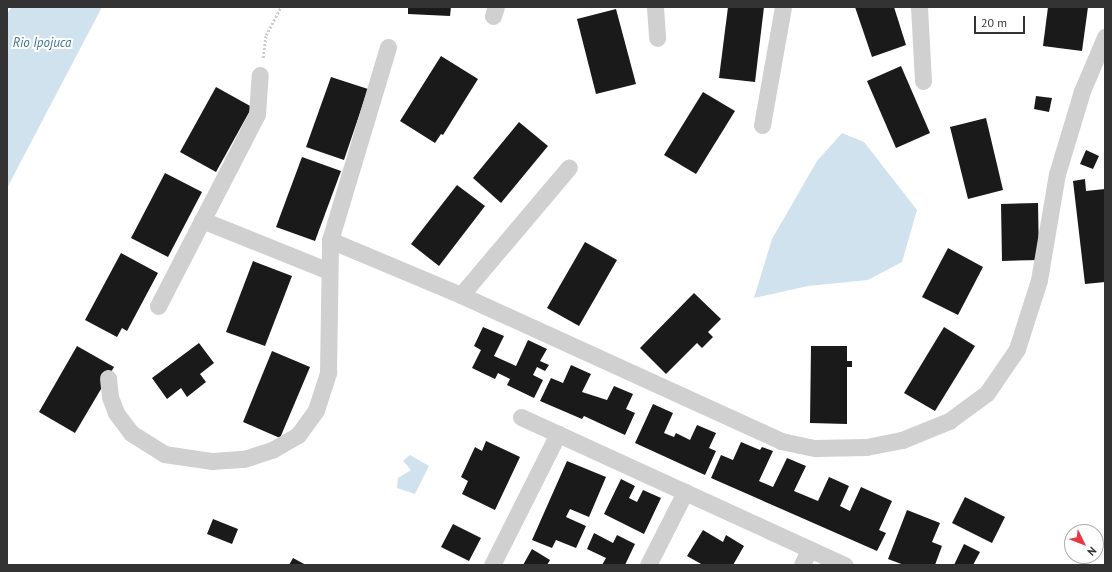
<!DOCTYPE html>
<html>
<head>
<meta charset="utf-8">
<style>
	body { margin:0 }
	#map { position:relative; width:1112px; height:572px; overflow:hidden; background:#fff; font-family:"PT Sans",sans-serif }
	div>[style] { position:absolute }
	.water>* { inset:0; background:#cfe2ee }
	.building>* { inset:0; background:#1a1a1a }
	.path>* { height:2.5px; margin-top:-1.25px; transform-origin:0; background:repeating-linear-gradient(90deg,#cdcdcd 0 2px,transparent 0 4px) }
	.street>* { height:17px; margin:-8.5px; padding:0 8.5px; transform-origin:8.5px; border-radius:8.5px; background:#d0d0d0 }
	span { translate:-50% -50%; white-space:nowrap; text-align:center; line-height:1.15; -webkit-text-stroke:4px #fff; paint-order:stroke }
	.water-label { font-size:13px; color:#3f7597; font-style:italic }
	.frame { position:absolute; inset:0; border:8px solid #333; pointer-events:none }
	.north { position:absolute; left:1064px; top:524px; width:40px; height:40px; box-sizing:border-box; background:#fff; border:1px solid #adadad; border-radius:50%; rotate:133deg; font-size:11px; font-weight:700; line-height:16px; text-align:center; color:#333 }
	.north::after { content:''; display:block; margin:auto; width:14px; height:18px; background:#e63946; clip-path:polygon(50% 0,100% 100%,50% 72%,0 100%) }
	.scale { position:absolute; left:974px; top:16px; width:51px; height:18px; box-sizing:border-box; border:2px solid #333; border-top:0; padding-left:5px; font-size:12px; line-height:14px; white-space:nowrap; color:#333; -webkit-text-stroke:3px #fff; paint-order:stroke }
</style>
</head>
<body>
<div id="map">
	<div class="water">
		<i style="clip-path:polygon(12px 7px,102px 7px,7px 188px,7px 14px)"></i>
		<i style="clip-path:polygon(842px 133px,864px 142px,917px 210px,902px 262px,868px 280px,808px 286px,754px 298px,772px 239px,817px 161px)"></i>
		<i style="clip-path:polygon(410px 455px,429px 466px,415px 494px,397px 488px,398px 478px,411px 470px,403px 461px)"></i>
	</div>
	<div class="building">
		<i style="clip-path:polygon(408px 7px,451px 7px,450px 16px,408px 14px)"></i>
		<i style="clip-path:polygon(728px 7px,764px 7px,755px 82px,719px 78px)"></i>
		<i style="clip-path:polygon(855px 7px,894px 7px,906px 45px,872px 57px)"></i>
		<i style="clip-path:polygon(1048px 7px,1088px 7px,1082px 51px,1043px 46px)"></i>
		<i style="clip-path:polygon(616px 9px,636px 84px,596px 94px,577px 19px)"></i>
		<i style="clip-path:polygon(441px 56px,478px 79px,443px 135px,441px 134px,435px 143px,400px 121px)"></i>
		<i style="clip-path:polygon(901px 66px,930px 133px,896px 148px,867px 81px)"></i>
		<i style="clip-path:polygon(331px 77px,368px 89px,344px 160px,306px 147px)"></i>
		<i style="clip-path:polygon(216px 87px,252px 107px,216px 172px,180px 152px)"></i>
		<i style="clip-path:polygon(703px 92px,735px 111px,696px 174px,664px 155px)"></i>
		<i style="clip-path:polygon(1036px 96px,1052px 98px,1049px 112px,1034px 109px)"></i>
		<i style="clip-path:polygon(986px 118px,1003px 190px,968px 199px,950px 127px)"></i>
		<i style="clip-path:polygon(519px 122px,548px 146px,501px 203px,473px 178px)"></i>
		<i style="clip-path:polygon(1086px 150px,1099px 156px,1093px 169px,1080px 164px)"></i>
		<i style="clip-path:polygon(302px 157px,341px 171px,315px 241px,276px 227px)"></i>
		<i style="clip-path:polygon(165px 173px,202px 192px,168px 257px,131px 238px)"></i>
		<i style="clip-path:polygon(1085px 179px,1086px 191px,1105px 189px,1105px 282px,1085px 284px,1073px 181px)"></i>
		<i style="clip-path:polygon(457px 185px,485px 206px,439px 266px,411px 244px)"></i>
		<i style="clip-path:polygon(1038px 203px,1039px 260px,1002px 261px,1001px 204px)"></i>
		<i style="clip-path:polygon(585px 242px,617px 260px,579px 326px,547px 308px)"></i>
		<i style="clip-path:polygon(948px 248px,983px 267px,958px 315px,922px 297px)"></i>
		<i style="clip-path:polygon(121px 253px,158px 273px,127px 331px,122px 328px,117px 337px,85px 320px)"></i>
		<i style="clip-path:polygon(253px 261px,292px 276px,265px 346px,226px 332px)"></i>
		<i style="clip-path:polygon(694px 293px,721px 319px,708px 332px,713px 337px,702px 348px,697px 343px,666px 374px,640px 348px)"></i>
		<i style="clip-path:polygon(483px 327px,504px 336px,494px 356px,516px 366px,528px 340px,547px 349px,540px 361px,549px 365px,545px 371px,537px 367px,533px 375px,543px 380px,534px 398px,507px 385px,510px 379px,498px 373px,495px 379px,472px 368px,481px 350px,474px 346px)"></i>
		<i style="clip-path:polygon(944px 327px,975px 346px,935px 411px,904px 393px)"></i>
		<i style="clip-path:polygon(199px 343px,214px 363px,200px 374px,206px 382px,187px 397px,181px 388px,167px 399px,152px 378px)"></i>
		<i style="clip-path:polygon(77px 346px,114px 367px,75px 433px,39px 412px)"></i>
		<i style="clip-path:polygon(811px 346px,847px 346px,847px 361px,852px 361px,852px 367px,847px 367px,847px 424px,810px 423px)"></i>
		<i style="clip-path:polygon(272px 351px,310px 367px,280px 438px,243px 422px)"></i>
		<i style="clip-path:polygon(571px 365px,591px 374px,582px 392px,607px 400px,614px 386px,633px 394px,626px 409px,635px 413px,625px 435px,584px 416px,582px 419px,540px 401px,551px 378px,563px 383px)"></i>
		<i style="clip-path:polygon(653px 404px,673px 413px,664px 433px,674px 437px,676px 433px,690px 440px,697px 425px,716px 433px,709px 448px,716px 451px,705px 475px,635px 443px)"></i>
		<i style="clip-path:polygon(486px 441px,520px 457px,495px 510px,462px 494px,468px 481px,461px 477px,475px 447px,482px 451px)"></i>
		<i style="clip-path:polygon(741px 442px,760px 450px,762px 447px,773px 451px,759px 481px,773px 487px,787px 458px,806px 466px,794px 491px,818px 501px,829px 477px,849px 486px,840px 506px,850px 511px,861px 487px,892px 501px,879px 530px,886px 533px,877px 551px,711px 478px,721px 455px,733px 460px)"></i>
		<i style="clip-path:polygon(567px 461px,606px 477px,589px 517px,570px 509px,566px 517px,586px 526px,576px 548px,556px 540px,552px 548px,532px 540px)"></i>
		<i style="clip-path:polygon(621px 479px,635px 486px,629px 498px,637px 502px,643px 490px,661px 498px,644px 534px,604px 514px)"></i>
		<i style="clip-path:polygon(965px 497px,1005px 517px,992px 543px,952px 523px)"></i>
		<i style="clip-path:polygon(907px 510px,940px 523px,932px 542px,942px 546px,935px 565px,904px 565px,888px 559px)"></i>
		<i style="clip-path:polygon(213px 519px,238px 529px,232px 544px,207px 534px)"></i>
		<i style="clip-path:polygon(453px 524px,481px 538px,469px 561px,441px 547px)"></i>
		<i style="clip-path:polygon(703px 530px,723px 542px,726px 535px,744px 546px,733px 565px,703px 565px,687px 556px)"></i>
		<i style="clip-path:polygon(594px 533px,613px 543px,617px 535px,635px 544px,625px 565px,602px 565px,606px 558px,587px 549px)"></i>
		<i style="clip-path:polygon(964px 544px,980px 552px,973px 565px,954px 565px)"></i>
		<i style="clip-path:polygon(532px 549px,550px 560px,547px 565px,523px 565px)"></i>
		<i style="clip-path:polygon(293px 558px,306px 565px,289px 565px)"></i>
	</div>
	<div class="path">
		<i style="left:263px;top:58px;width:23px;rotate:-83deg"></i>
		<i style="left:266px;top:35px;width:32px;rotate:-62deg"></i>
	</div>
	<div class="street">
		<i style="left:655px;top:7px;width:31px;rotate:86deg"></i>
		<i style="left:919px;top:7px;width:74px;rotate:86.9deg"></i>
		<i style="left:493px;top:16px;width:9px;rotate:-72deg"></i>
		<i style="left:388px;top:47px;width:202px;rotate:106.7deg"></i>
		<i style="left:330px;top:240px;width:142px;rotate:22.8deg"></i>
		<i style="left:461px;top:295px;width:352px;rotate:24.5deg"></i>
		<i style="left:781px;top:441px;width:35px;rotate:12deg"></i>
		<i style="left:815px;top:448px;width:51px;rotate:-1.1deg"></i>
		<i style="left:866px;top:447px;width:37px;rotate:-11deg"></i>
		<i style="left:902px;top:440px;width:51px;rotate:-22deg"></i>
		<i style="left:949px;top:421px;width:47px;rotate:-36.4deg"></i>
		<i style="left:987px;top:393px;width:53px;rotate:-55.7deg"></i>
		<i style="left:1017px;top:349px;width:72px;rotate:-72.3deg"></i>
		<i style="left:1039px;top:280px;width:108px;rotate:-80.4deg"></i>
		<i style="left:1057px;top:174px;width:87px;rotate:-73.2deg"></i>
		<i style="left:1082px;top:91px;width:59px;rotate:-66.9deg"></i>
		<i style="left:762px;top:125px;width:120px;rotate:-79.9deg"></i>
		<i style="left:202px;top:220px;width:137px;rotate:21.9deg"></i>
		<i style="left:461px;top:295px;width:167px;rotate:-49.8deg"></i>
		<i style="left:158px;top:306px;width:216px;rotate:-62.7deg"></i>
		<i style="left:257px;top:114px;width:39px;rotate:-86deg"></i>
		<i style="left:108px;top:378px;width:19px;rotate:84deg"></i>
		<i style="left:110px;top:397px;width:17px;rotate:69deg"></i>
		<i style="left:116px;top:413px;width:25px;rotate:53deg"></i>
		<i style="left:131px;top:433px;width:39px;rotate:32deg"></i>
		<i style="left:164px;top:454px;width:49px;rotate:8.3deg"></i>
		<i style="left:212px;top:461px;width:32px;rotate:-4deg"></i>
		<i style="left:244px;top:459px;width:29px;rotate:-18deg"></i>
		<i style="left:272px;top:450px;width:30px;rotate:-30deg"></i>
		<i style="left:298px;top:435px;width:31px;rotate:-54deg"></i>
		<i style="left:316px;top:410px;width:40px;rotate:-72deg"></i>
		<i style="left:328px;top:372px;width:132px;rotate:-89.1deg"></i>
		<i style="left:521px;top:417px;width:356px;rotate:24.6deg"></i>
		<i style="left:492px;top:565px;width:147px;rotate:-63.3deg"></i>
		<i style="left:648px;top:565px;width:82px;rotate:-63.1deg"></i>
		<i style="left:802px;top:565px;width:17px;rotate:-66deg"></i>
	</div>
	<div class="water-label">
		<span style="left:42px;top:43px">Rio Ipojuca</span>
	</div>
	<div class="frame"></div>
	<div class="north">N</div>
	<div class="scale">20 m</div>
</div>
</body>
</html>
